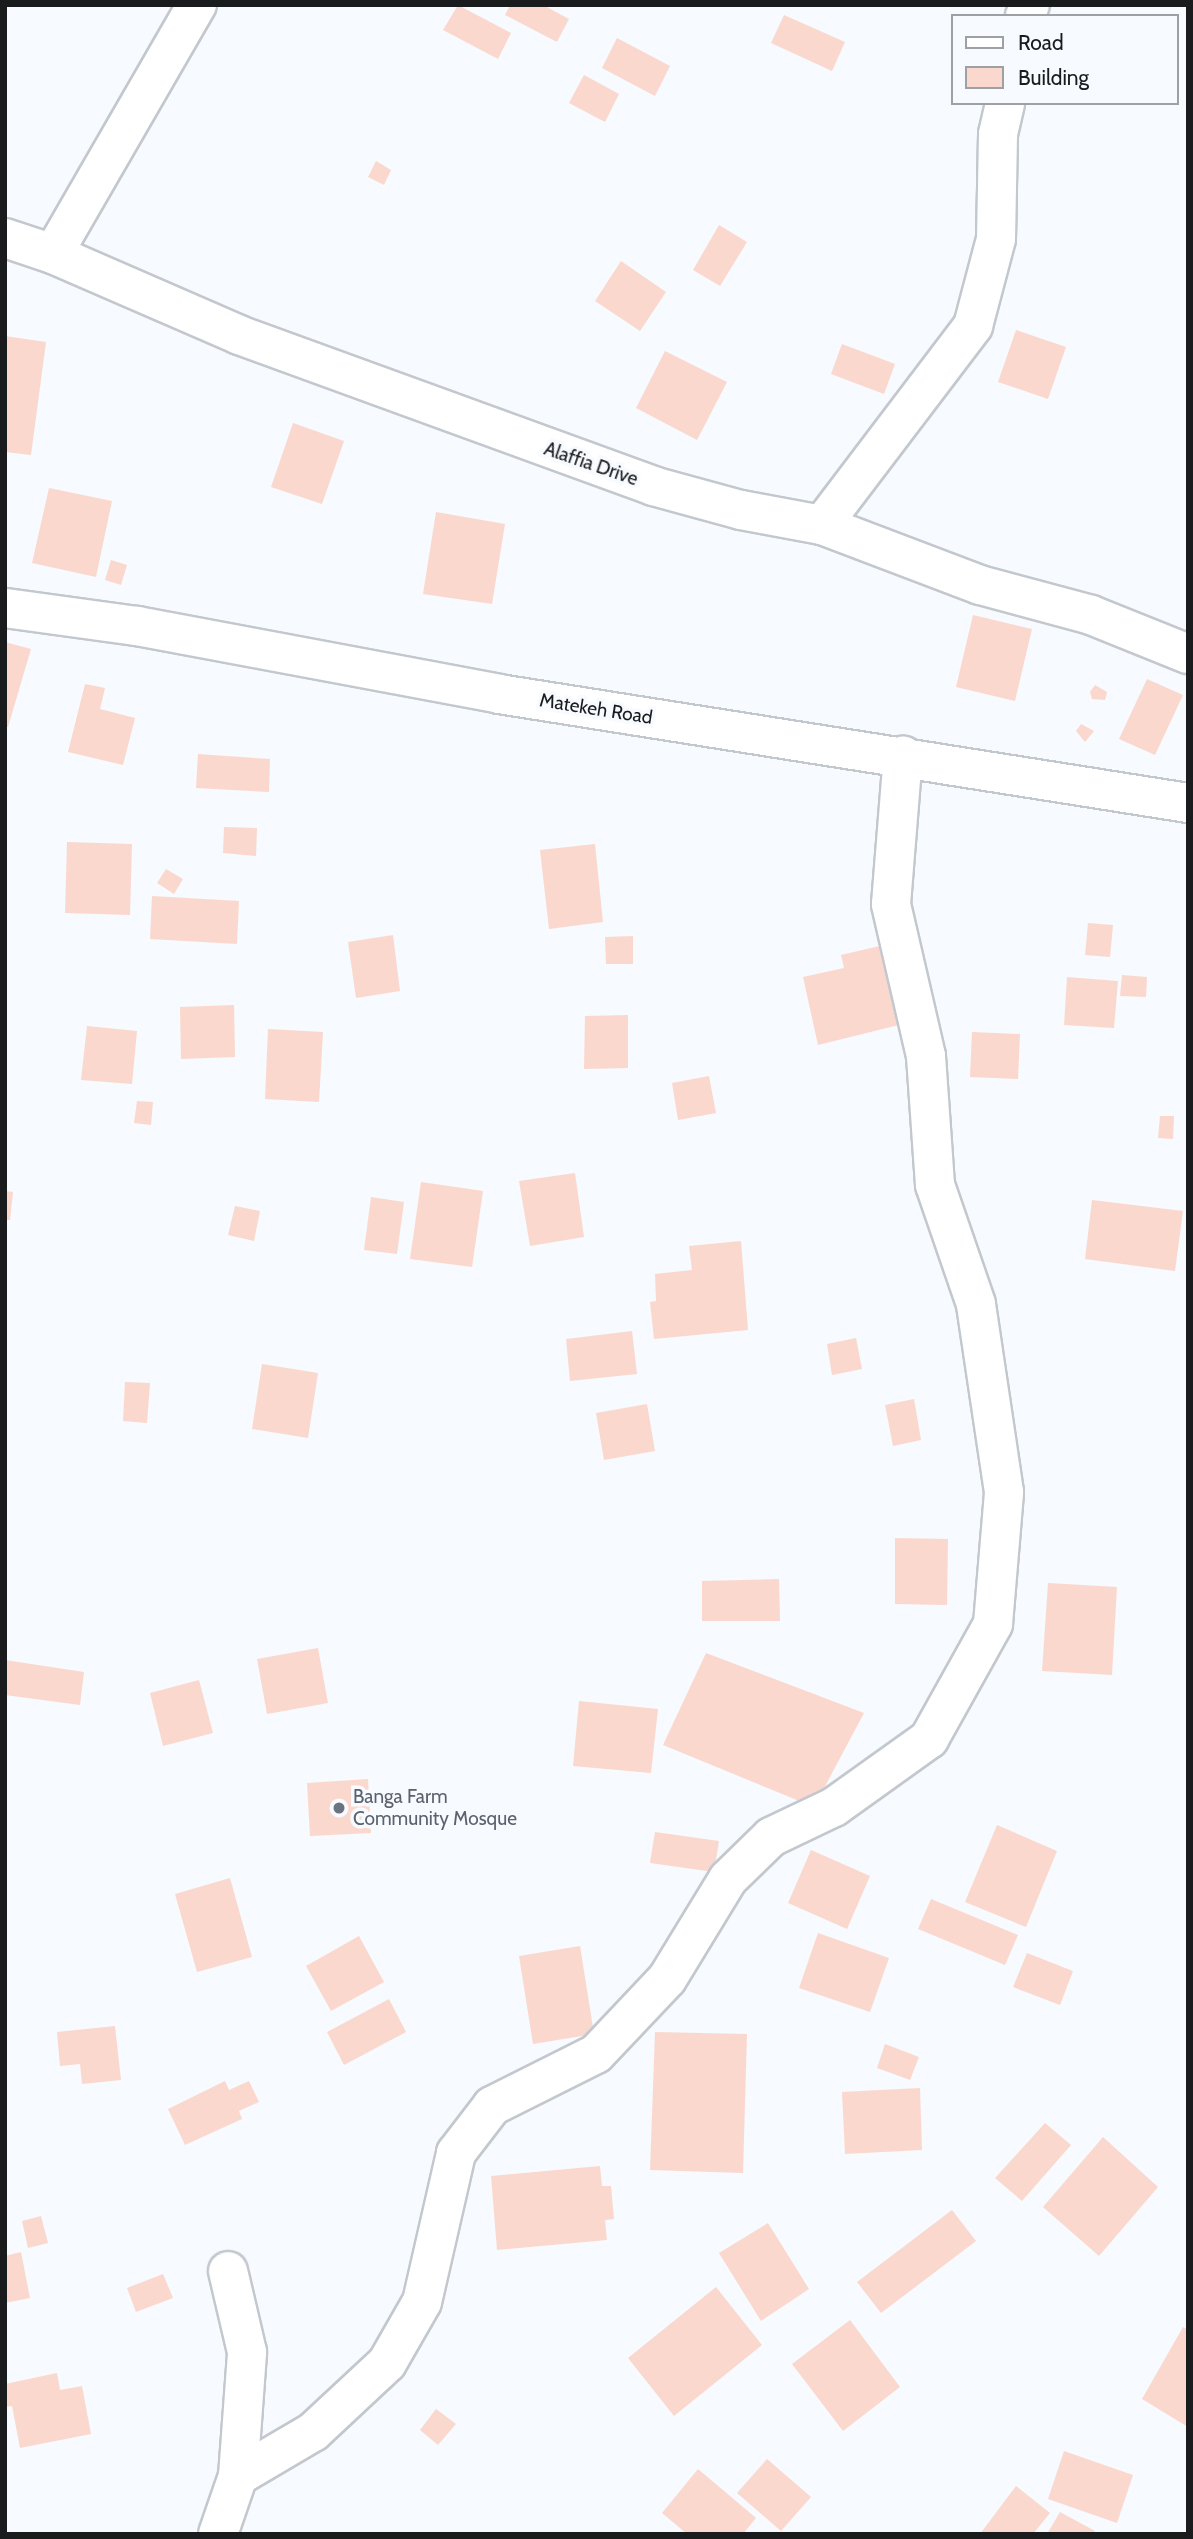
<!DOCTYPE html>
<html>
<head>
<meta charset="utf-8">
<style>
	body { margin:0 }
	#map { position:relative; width:1193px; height:2539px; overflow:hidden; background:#f7fafe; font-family:Cabin,sans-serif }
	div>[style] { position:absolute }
	.building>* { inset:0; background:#fbd8ce }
	.roads { filter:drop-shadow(2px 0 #c3c8ce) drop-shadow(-2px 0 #c3c8ce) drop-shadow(0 2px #c3c8ce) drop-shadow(0 -2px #c3c8ce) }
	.minor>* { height:38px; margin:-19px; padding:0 19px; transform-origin:19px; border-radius:19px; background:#fff }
	.dots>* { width:19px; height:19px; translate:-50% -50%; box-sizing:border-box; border:4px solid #f7fafe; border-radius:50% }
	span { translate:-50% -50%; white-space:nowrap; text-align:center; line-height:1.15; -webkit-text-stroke:7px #f7fafe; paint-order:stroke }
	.street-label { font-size:19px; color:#191b1d }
	.worship-label { font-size:19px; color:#5b616d }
	.left { translate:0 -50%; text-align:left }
	.frame { position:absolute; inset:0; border:7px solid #191b1d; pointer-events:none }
	.legend { position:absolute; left:951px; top:14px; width:228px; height:91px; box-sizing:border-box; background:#f7fafe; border:2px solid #9ea1a4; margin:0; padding:9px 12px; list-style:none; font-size:21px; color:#191b1d }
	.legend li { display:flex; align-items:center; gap:14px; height:35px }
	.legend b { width:35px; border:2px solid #9ea1a4 }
</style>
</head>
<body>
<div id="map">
	<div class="building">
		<i style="clip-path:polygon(458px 5px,511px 33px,498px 59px,443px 30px)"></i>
		<i style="clip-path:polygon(510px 5px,543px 5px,569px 19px,557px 42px,505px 15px)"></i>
		<i style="clip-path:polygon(784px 15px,845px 42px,832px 71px,771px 43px)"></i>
		<i style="clip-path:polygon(617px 38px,670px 66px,655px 96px,602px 68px)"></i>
		<i style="clip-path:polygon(584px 75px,619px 94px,605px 122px,569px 103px)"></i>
		<i style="clip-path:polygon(376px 161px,391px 170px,384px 185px,368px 177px)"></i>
		<i style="clip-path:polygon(719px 225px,747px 242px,720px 286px,693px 270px)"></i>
		<i style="clip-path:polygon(621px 261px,666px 292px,640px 331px,595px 301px)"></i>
		<i style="clip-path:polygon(1016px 330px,1066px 347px,1048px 399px,998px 382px)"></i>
		<i style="clip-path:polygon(5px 336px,46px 342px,31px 455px,5px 452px)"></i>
		<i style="clip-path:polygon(842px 344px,895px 364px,884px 394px,831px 374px)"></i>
		<i style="clip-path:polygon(665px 351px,727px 382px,697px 440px,636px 408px)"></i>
		<i style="clip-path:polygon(293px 423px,344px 441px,322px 504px,271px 487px)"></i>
		<i style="clip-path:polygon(49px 488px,112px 501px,96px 577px,32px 563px)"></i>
		<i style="clip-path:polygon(436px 512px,505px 524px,492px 604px,423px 594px)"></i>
		<i style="clip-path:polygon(111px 560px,127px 565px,121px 585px,105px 580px)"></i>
		<i style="clip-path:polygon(973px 615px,1032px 629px,1015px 701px,956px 687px)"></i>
		<i style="clip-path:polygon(5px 642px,31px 649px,8px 727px,5px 726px)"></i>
		<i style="clip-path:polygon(1147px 679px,1183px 695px,1155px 755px,1119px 739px)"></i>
		<i style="clip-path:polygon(85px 684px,105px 688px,100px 709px,135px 718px,123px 765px,68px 752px)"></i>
		<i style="clip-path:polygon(1095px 685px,1107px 692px,1105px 700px,1092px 699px,1090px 692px)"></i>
		<i style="clip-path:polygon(1081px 724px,1094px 731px,1085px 742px,1076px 731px)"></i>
		<i style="clip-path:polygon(198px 754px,270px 759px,269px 792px,196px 788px)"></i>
		<i style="clip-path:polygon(224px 827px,257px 828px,256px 856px,223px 853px)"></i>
		<i style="clip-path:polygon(67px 842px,132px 844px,130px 915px,65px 913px)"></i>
		<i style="clip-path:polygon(595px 844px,603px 922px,549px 929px,540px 850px)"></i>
		<i style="clip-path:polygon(166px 869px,183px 879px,174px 894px,157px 883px)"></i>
		<i style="clip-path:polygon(152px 896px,239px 901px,237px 944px,150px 939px)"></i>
		<i style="clip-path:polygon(1088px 923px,1113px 925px,1110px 957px,1085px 955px)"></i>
		<i style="clip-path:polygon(393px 935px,400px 991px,356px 998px,348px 942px)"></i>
		<i style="clip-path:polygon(633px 936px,633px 964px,606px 964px,605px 937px)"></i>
		<i style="clip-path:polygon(884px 945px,903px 1024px,818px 1045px,803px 977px,844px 968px,841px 955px)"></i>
		<i style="clip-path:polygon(1122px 975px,1147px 977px,1146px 997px,1120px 996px)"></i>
		<i style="clip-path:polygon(1067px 977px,1118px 981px,1114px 1028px,1064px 1025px)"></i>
		<i style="clip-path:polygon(234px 1005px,235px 1057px,181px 1059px,180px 1007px)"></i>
		<i style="clip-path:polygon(628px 1015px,628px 1068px,584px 1069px,585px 1016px)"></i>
		<i style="clip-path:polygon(87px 1026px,137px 1031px,132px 1084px,81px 1080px)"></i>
		<i style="clip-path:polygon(268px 1029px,323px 1032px,319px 1102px,265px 1099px)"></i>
		<i style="clip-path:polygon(972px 1032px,1020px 1034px,1018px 1079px,970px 1077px)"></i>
		<i style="clip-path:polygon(709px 1076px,716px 1113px,678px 1120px,672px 1083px)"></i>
		<i style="clip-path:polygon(137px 1101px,153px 1102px,151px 1125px,134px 1123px)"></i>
		<i style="clip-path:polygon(1160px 1116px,1174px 1116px,1173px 1139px,1158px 1138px)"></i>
		<i style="clip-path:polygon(575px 1173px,584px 1237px,530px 1246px,519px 1181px)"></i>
		<i style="clip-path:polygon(421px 1182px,483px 1191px,472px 1267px,410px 1259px)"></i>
		<i style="clip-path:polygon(5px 1191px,13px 1192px,10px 1220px,5px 1220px)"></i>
		<i style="clip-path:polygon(371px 1197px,404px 1202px,397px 1254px,364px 1250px)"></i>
		<i style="clip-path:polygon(1092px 1200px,1183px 1211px,1175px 1271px,1085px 1259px)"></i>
		<i style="clip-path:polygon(235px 1206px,260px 1211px,254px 1241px,228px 1235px)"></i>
		<i style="clip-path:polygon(741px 1241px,748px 1330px,654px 1339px,650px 1302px,656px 1301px,655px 1274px,692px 1270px,689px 1246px)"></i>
		<i style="clip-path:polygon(632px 1331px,637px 1374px,570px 1381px,566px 1339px)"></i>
		<i style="clip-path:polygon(856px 1338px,862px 1369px,832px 1375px,827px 1344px)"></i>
		<i style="clip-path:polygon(262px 1364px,318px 1373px,308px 1438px,252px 1429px)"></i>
		<i style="clip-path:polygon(125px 1382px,150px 1383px,147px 1423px,123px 1421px)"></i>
		<i style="clip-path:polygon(914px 1399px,921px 1440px,893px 1446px,885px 1405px)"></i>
		<i style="clip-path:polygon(647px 1404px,655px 1451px,604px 1460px,596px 1413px)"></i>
		<i style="clip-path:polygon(895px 1538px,948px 1539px,947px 1605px,895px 1604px)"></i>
		<i style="clip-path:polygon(779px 1579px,780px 1621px,702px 1621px,702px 1581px)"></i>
		<i style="clip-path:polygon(1048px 1583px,1117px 1587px,1112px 1675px,1042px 1671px)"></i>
		<i style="clip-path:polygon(318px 1648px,328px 1703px,267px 1714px,257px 1659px)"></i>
		<i style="clip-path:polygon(706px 1653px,864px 1713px,814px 1807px,663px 1745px)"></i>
		<i style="clip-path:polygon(5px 1660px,84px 1672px,80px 1705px,5px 1695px)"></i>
		<i style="clip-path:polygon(199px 1680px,213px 1733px,163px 1746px,150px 1693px)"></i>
		<i style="clip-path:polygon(579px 1701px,658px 1709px,651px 1773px,573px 1766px)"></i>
		<i style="clip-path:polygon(368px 1779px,371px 1833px,310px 1836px,307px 1783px)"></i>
		<i style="clip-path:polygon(997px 1825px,1057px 1851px,1026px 1927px,965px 1902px)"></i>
		<i style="clip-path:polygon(655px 1832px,719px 1841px,714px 1872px,650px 1863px)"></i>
		<i style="clip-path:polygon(811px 1850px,870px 1876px,847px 1929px,788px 1903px)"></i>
		<i style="clip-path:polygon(230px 1878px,252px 1957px,197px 1972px,175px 1894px)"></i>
		<i style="clip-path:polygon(931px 1899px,1018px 1935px,1005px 1965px,918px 1929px)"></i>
		<i style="clip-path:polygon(818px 1933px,889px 1958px,870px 2012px,799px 1988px)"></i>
		<i style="clip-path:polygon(359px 1936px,384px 1982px,331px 2011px,306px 1966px)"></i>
		<i style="clip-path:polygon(580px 1946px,594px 2034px,533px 2044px,519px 1956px)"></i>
		<i style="clip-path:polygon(1027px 1953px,1073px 1971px,1060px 2005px,1013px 1987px)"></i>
		<i style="clip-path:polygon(389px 1999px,406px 2032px,344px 2065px,327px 2032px)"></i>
		<i style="clip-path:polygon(115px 2026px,121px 2080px,82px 2084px,80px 2064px,60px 2066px,57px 2032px)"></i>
		<i style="clip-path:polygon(655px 2032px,747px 2034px,743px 2173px,650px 2170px)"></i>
		<i style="clip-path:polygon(885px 2044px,919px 2057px,910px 2080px,877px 2068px)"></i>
		<i style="clip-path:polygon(225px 2081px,229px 2090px,249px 2081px,259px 2102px,239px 2111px,242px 2119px,185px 2145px,168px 2109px)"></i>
		<i style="clip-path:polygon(920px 2088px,922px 2150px,845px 2154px,842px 2092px)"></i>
		<i style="clip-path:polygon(1045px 2123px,1071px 2145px,1022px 2201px,995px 2178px)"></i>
		<i style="clip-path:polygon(1103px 2137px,1158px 2187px,1099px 2256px,1043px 2207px)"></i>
		<i style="clip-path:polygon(600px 2166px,602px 2186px,611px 2186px,614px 2219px,605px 2220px,607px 2240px,497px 2250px,491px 2176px)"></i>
		<i style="clip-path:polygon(952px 2210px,976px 2241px,881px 2313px,857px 2282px)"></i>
		<i style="clip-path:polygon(41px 2216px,48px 2243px,28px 2248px,22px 2221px)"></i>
		<i style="clip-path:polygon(768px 2223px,809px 2289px,761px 2321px,719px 2253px)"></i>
		<i style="clip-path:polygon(21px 2252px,30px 2298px,5px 2303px,5px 2256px)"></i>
		<i style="clip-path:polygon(163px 2274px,173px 2298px,136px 2312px,127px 2288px)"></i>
		<i style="clip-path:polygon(716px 2287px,762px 2345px,674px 2416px,628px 2358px)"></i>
		<i style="clip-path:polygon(850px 2320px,900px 2387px,843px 2431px,792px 2364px)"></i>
		<i style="clip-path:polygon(1183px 2327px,1188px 2330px,1188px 2427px,1142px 2399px)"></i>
		<i style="clip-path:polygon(57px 2373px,60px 2390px,82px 2386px,91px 2434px,20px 2448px,12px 2406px,5px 2407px,5px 2384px)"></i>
		<i style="clip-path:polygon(436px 2409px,456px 2424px,438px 2445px,420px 2430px)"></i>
		<i style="clip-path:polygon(1064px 2451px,1133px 2475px,1117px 2523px,1048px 2499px)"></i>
		<i style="clip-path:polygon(767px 2459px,811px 2497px,781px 2531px,737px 2493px)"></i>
		<i style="clip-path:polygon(698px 2469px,756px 2518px,743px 2534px,687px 2534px,662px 2513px)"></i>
		<i style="clip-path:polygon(1016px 2486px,1050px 2513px,1033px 2534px,980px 2534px)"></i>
		<i style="clip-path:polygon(1060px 2512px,1095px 2531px,1093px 2534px,1047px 2534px)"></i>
	</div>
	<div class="roads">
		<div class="minor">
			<i style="left:1025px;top:16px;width:12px;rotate:-66deg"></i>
			<i style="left:5px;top:238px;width:51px;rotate:18.4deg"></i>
			<i style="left:53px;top:254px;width:203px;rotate:23.5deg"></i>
			<i style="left:239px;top:335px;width:441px;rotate:20deg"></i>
			<i style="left:653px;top:486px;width:91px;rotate:15.3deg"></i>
			<i style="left:741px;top:510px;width:82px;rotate:10.5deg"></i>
			<i style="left:822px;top:525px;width:169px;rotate:20.8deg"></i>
			<i style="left:980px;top:585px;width:115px;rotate:15.1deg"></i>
			<i style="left:1091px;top:615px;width:105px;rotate:21.9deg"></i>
			<i style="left:53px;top:254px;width:288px;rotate:-60deg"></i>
			<i style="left:822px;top:525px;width:250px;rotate:-52.8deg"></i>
			<i style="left:973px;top:326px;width:90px;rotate:-75.2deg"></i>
			<i style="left:996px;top:239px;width:105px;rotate:-88.9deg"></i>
			<i style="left:998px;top:134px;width:32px;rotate:-77deg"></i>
			<i style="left:5px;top:608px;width:133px;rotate:7.8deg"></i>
			<i style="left:137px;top:626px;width:368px;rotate:10.6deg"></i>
			<i style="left:499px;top:694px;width:698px;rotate:8.99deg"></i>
			<i style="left:238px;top:2476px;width:87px;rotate:-30.4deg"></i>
			<i style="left:313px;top:2432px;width:101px;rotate:-43deg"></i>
			<i style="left:387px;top:2363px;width:70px;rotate:-60.2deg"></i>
			<i style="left:422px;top:2302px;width:153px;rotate:-77.1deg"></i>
			<i style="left:456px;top:2153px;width:59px;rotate:-52.5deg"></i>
			<i style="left:492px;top:2106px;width:116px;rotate:-26.6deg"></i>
			<i style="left:596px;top:2054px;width:103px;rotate:-46.6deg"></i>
			<i style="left:667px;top:1979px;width:117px;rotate:-58.6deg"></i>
			<i style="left:728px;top:1879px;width:60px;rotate:-44.3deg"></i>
			<i style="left:771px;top:1837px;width:70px;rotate:-25.5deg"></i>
			<i style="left:834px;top:1807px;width:117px;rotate:-35.6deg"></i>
			<i style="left:929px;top:1739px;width:132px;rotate:-60.9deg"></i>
			<i style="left:993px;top:1624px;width:132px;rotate:-85.2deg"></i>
			<i style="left:1004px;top:1492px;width:190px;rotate:-98.5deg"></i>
			<i style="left:976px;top:1304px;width:126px;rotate:-109deg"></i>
			<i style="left:935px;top:1185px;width:129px;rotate:-94deg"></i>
			<i style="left:926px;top:1056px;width:156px;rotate:-103deg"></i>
			<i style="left:891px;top:904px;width:149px;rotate:-85.4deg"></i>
			<i style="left:218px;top:2534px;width:61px;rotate:-71deg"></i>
			<i style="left:238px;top:2476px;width:124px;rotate:-85.8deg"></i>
			<i style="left:247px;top:2352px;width:83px;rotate:-103.2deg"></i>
		</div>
	</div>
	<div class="dots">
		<i style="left:339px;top:1808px;background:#6b7280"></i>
	</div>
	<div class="street-label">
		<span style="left:591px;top:464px;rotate:19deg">Alaffia Drive</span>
		<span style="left:596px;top:709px;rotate:9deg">Matekeh Road</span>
	</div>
	<div class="worship-label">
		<span class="left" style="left:353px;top:1808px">Banga Farm<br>Community Mosque</span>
	</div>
	<div class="frame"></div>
	<ul class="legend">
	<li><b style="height:9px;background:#fff"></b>Road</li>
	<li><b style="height:19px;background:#fbd8ce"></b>Building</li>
	</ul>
</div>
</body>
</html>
